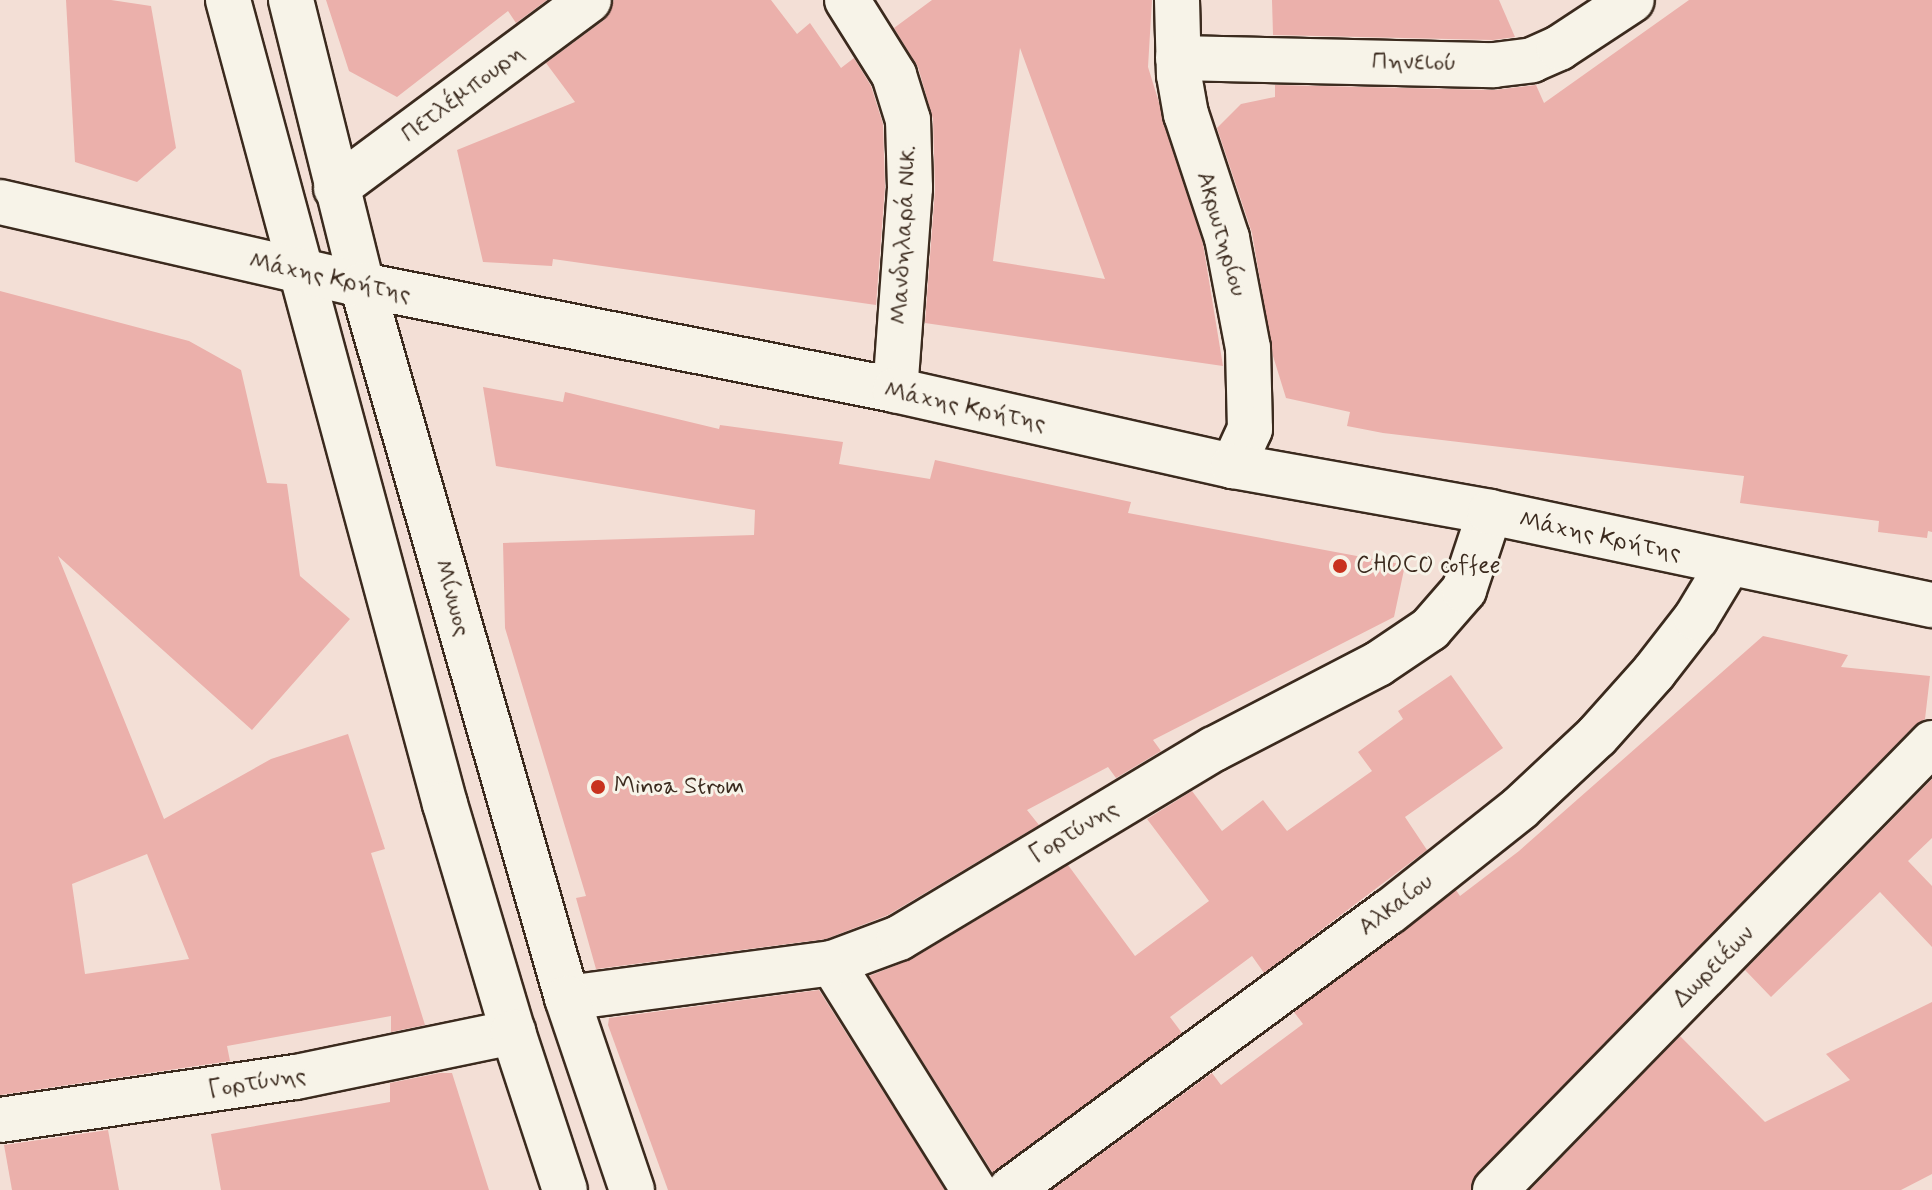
<!DOCTYPE html>
<html>
<head>
<meta charset="utf-8">
<style>
	body { margin:0 }
	#map { position:relative; width:1932px; height:1190px; overflow:hidden; background:#f3dfd6; font-family:Mynerve,sans-serif }
	div>[style] { position:absolute }
	.building>* { inset:0; background:#ebb0ab }
	.roads { filter:drop-shadow(2px 0 #3b2a1e) drop-shadow(-2px 0 #3b2a1e) drop-shadow(0 2px #3b2a1e) drop-shadow(0 -2px #3b2a1e) }
	.street>* { height:44px; margin:-22px; padding:0 22px; transform-origin:22px; border-radius:22px; background:#f7f3e8 }
	.secondary>* { height:44px; margin:-22px; padding:0 22px; transform-origin:22px; border-radius:22px; background:#f7f3e8 }
	.dots>* { width:22px; height:22px; translate:-50% -50%; box-sizing:border-box; border:4px solid #f7f3e8; border-radius:50% }
	span { translate:-50% -50%; white-space:nowrap; text-align:center; line-height:1.15; -webkit-text-stroke:6px #f7f3e8; paint-order:stroke }
	.street-label { font-size:24px; color:#3b2a1e }
	.poi-label { font-size:24px; color:#3b2a1e }
	.left { translate:0 -50%; text-align:left }
</style>
</head>
<body>
<div id="map">
	<div class="building">
		<i style="clip-path:polygon(66px 0,111px 0,151px 6px,176px 148px,137px 182px,75px 162px)"></i>
		<i style="clip-path:polygon(326px 0,547px 0,516px 23px,508px 11px,397px 97px,349px 71px)"></i>
		<i style="clip-path:polygon(614px 0,771px 0,797px 34px,810px 23px,841px 68px,854px 58px,871px 86px,883px 124px,885px 187px,876px 305px,553px 259px,552px 266px,483px 262px,457px 150px,575px 102px,546px 63px,604px 20px)"></i>
		<i style="clip-path:polygon(evenodd,932px 0,1152px 0,1148px 67px,1203px 244px,1223px 366px,925px 323px,935px 190px,933px 119px,918px 67px,894px 28px,932px 0,1020px 48px,1105px 279px,993px 261px,1020px 48px)"></i>
		<i style="clip-path:polygon(1272px 0,1499px 0,1515px 37px,1493px 40px,1273px 35px)"></i>
		<i style="clip-path:polygon(1689px 0,1932px 0,1932px 532px,1928px 531px,1927px 538px,1878px 532px,1879px 521px,1740px 503px,1744px 476px,1383px 433px,1347px 426px,1350px 412px,1286px 398px,1273px 356px,1252px 233px,1217px 128px,1241px 104px,1275px 97px,1275px 85px,1494px 90px,1536px 85px,1544px 103px)"></i>
		<i style="clip-path:polygon(evenodd,0 291px,189px 341px,241px 370px,267px 483px,287px 484px,300px 576px,350px 619px,252px 730px,58px 556px,164px 819px,271px 759px,348px 734px,385px 849px,371px 853px,425px 1025px,391px 1032px,391px 1016px,227px 1046px,230px 1061px,0 1095px,0 291px,147px 854px,189px 959px,85px 974px,72px 884px,147px 854px)"></i>
		<i style="clip-path:polygon(483px 387px,563px 402px,565px 392px,719px 429px,720px 425px,843px 442px,839px 464px,930px 479px,935px 460px,1131px 502px,1128px 513px,1405px 565px,1394px 617px,1153px 740px,1161px 751px,1116px 778px,1108px 767px,1027px 810px,1039px 825px,888px 915px,826px 939px,596px 969px,576px 898px,586px 896px,505px 628px,503px 543px,754px 535px,755px 510px,496px 466px)"></i>
		<i style="clip-path:polygon(1763px 636px,1848px 655px,1841px 667px,1930px 676px,1925px 719px,1914px 726px,1477px 1173px,1471px 1190px,1052px 1190px,1212px 1073px,1221px 1085px,1303px 1024px,1294px 1012px,1456px 890px,1460px 896px,1519px 851px)"></i>
		<i style="clip-path:polygon(1451px 675px,1503px 748px,1405px 817px,1427px 850px,1264px 973px,1252px 956px,1170px 1017px,1182px 1033px,993px 1173px,869px 976px,912px 959px,1068px 865px,1135px 956px,1209px 901px,1147px 819px,1192px 791px,1222px 831px,1263px 800px,1287px 831px,1372px 771px,1358px 752px,1403px 719px,1398px 711px)"></i>
		<i style="clip-path:polygon(1932px 779px,1932px 838px,1908px 861px,1932px 886px,1932px 947px,1880px 892px,1771px 997px,1745px 970px)"></i>
		<i style="clip-path:polygon(819px 990px,945px 1190px,668px 1190px,608px 1025px,609px 1018px)"></i>
		<i style="clip-path:polygon(1932px 1002px,1932px 1174px,1901px 1190px,1530px 1190px,1680px 1036px,1765px 1122px,1850px 1080px,1826px 1054px)"></i>
		<i style="clip-path:polygon(440px 1073px,452px 1073px,489px 1190px,221px 1190px,211px 1134px,390px 1102px,390px 1083px)"></i>
		<i style="clip-path:polygon(108px 1130px,119px 1190px,12px 1190px,4px 1145px)"></i>
	</div>
	<div class="roads">
		<div class="street">
			<i style="left:847px;top:0;width:89px;rotate:57.9deg"></i>
			<i style="left:894px;top:75px;width:47px;rotate:72.7deg"></i>
			<i style="left:908px;top:120px;width:68px;rotate:88.3deg"></i>
			<i style="left:910px;top:188px;width:203px;rotate:94.2deg"></i>
			<i style="left:1177px;top:0;width:75px;rotate:88.5deg"></i>
			<i style="left:1179px;top:75px;width:40px;rotate:80deg"></i>
			<i style="left:1186px;top:114px;width:131px;rotate:71.7deg"></i>
			<i style="left:1227px;top:238px;width:112px;rotate:79.2deg"></i>
			<i style="left:1248px;top:348px;width:81px;rotate:88.6deg"></i>
			<i style="left:1250px;top:429px;width:41px;rotate:114.7deg"></i>
			<i style="left:1178px;top:58px;width:316px;rotate:1.3deg"></i>
			<i style="left:1494px;top:65px;width:38px;rotate:-7deg"></i>
			<i style="left:1532px;top:60px;width:30px;rotate:-24deg"></i>
			<i style="left:1559px;top:48px;width:87px;rotate:-33.3deg"></i>
			<i style="left:336px;top:188px;width:315px;rotate:-36.6deg"></i>
			<i style="left:832px;top:963px;width:268px;rotate:58deg"></i>
			<i style="left:567px;top:998px;width:267px;rotate:-7.5deg"></i>
			<i style="left:832px;top:963px;width:72px;rotate:-20.5deg"></i>
			<i style="left:899px;top:938px;width:367px;rotate:-31deg"></i>
			<i style="left:1214px;top:749px;width:185px;rotate:-27.4deg"></i>
			<i style="left:1378px;top:664px;width:63px;rotate:-33.9deg"></i>
			<i style="left:1430px;top:629px;width:52px;rotate:-48.9deg"></i>
			<i style="left:1464px;top:590px;width:82px;rotate:-71.6deg"></i>
			<i style="left:0;top:1120px;width:299px;rotate:-8.3deg"></i>
			<i style="left:296px;top:1077px;width:222px;rotate:-11.7deg"></i>
			<i style="left:1010px;top:1190px;width:470px;rotate:-36.3deg"></i>
			<i style="left:1389px;top:912px;width:167px;rotate:-38.4deg"></i>
			<i style="left:1520px;top:808px;width:105px;rotate:-43.1deg"></i>
			<i style="left:1597px;top:736px;width:86px;rotate:-48.3deg"></i>
			<i style="left:1654px;top:672px;width:68px;rotate:-52.1deg"></i>
			<i style="left:1696px;top:618px;width:62px;rotate:-58.9deg"></i>
			<i style="left:1495px;top:1190px;width:625px;rotate:-45.65deg"></i>
		</div>
		<div class="secondary">
			<i style="left:228px;top:0;width:833px;rotate:74.9deg"></i>
			<i style="left:445px;top:804px;width:238px;rotate:73.4deg"></i>
			<i style="left:513px;top:1032px;width:166px;rotate:71.8deg"></i>
			<i style="left:291px;top:0;width:294px;rotate:76deg"></i>
			<i style="left:362px;top:285px;width:742px;rotate:73.96deg"></i>
			<i style="left:567px;top:998px;width:203px;rotate:71.3deg"></i>
			<i style="left:0;top:202px;width:371px;rotate:12.9deg"></i>
			<i style="left:362px;top:285px;width:543px;rotate:11.14deg"></i>
			<i style="left:895px;top:390px;width:346px;rotate:12.7deg"></i>
			<i style="left:1233px;top:466px;width:261px;rotate:10.1deg"></i>
			<i style="left:1490px;top:512px;width:452px;rotate:11.9deg"></i>
		</div>
	</div>
	<div class="dots">
		<i style="left:1340px;top:566px;background:#c8321e"></i>
		<i style="left:598px;top:787px;background:#c8321e"></i>
	</div>
	<div class="street-label">
		<span style="left:1414px;top:63px;rotate:1deg">Πηνειού</span>
		<span style="left:463px;top:94px;rotate:-37deg">Πετλέμπουρη</span>
		<span style="left:1221px;top:234px;rotate:74deg">Ακρωτηρίου</span>
		<span style="left:904px;top:235px;rotate:-87deg">Μανδηλαρά Νικ.</span>
		<span style="left:330px;top:278px;rotate:12deg">Μάχης Κρήτης</span>
		<span style="left:965px;top:407px;rotate:12deg">Μάχης Κρήτης</span>
		<span style="left:1600px;top:537px;rotate:12deg">Μάχης Κρήτης</span>
		<span style="left:452px;top:598px;rotate:74deg">Μίνωος</span>
		<span style="left:1074px;top:832px;rotate:-31deg">Γορτύνης</span>
		<span style="left:1396px;top:905px;rotate:-37deg">Αλκαίου</span>
		<span style="left:1714px;top:967px;rotate:-45deg">Δωρειέων</span>
		<span style="left:257px;top:1083px;rotate:-9deg">Γορτύνης</span>
	</div>
	<div class="poi-label">
		<span class="left" style="left:1356px;top:566px">CHOCO coffee</span>
		<span class="left" style="left:614px;top:787px">Minoa Strom</span>
	</div>
</div>
</body>
</html>
